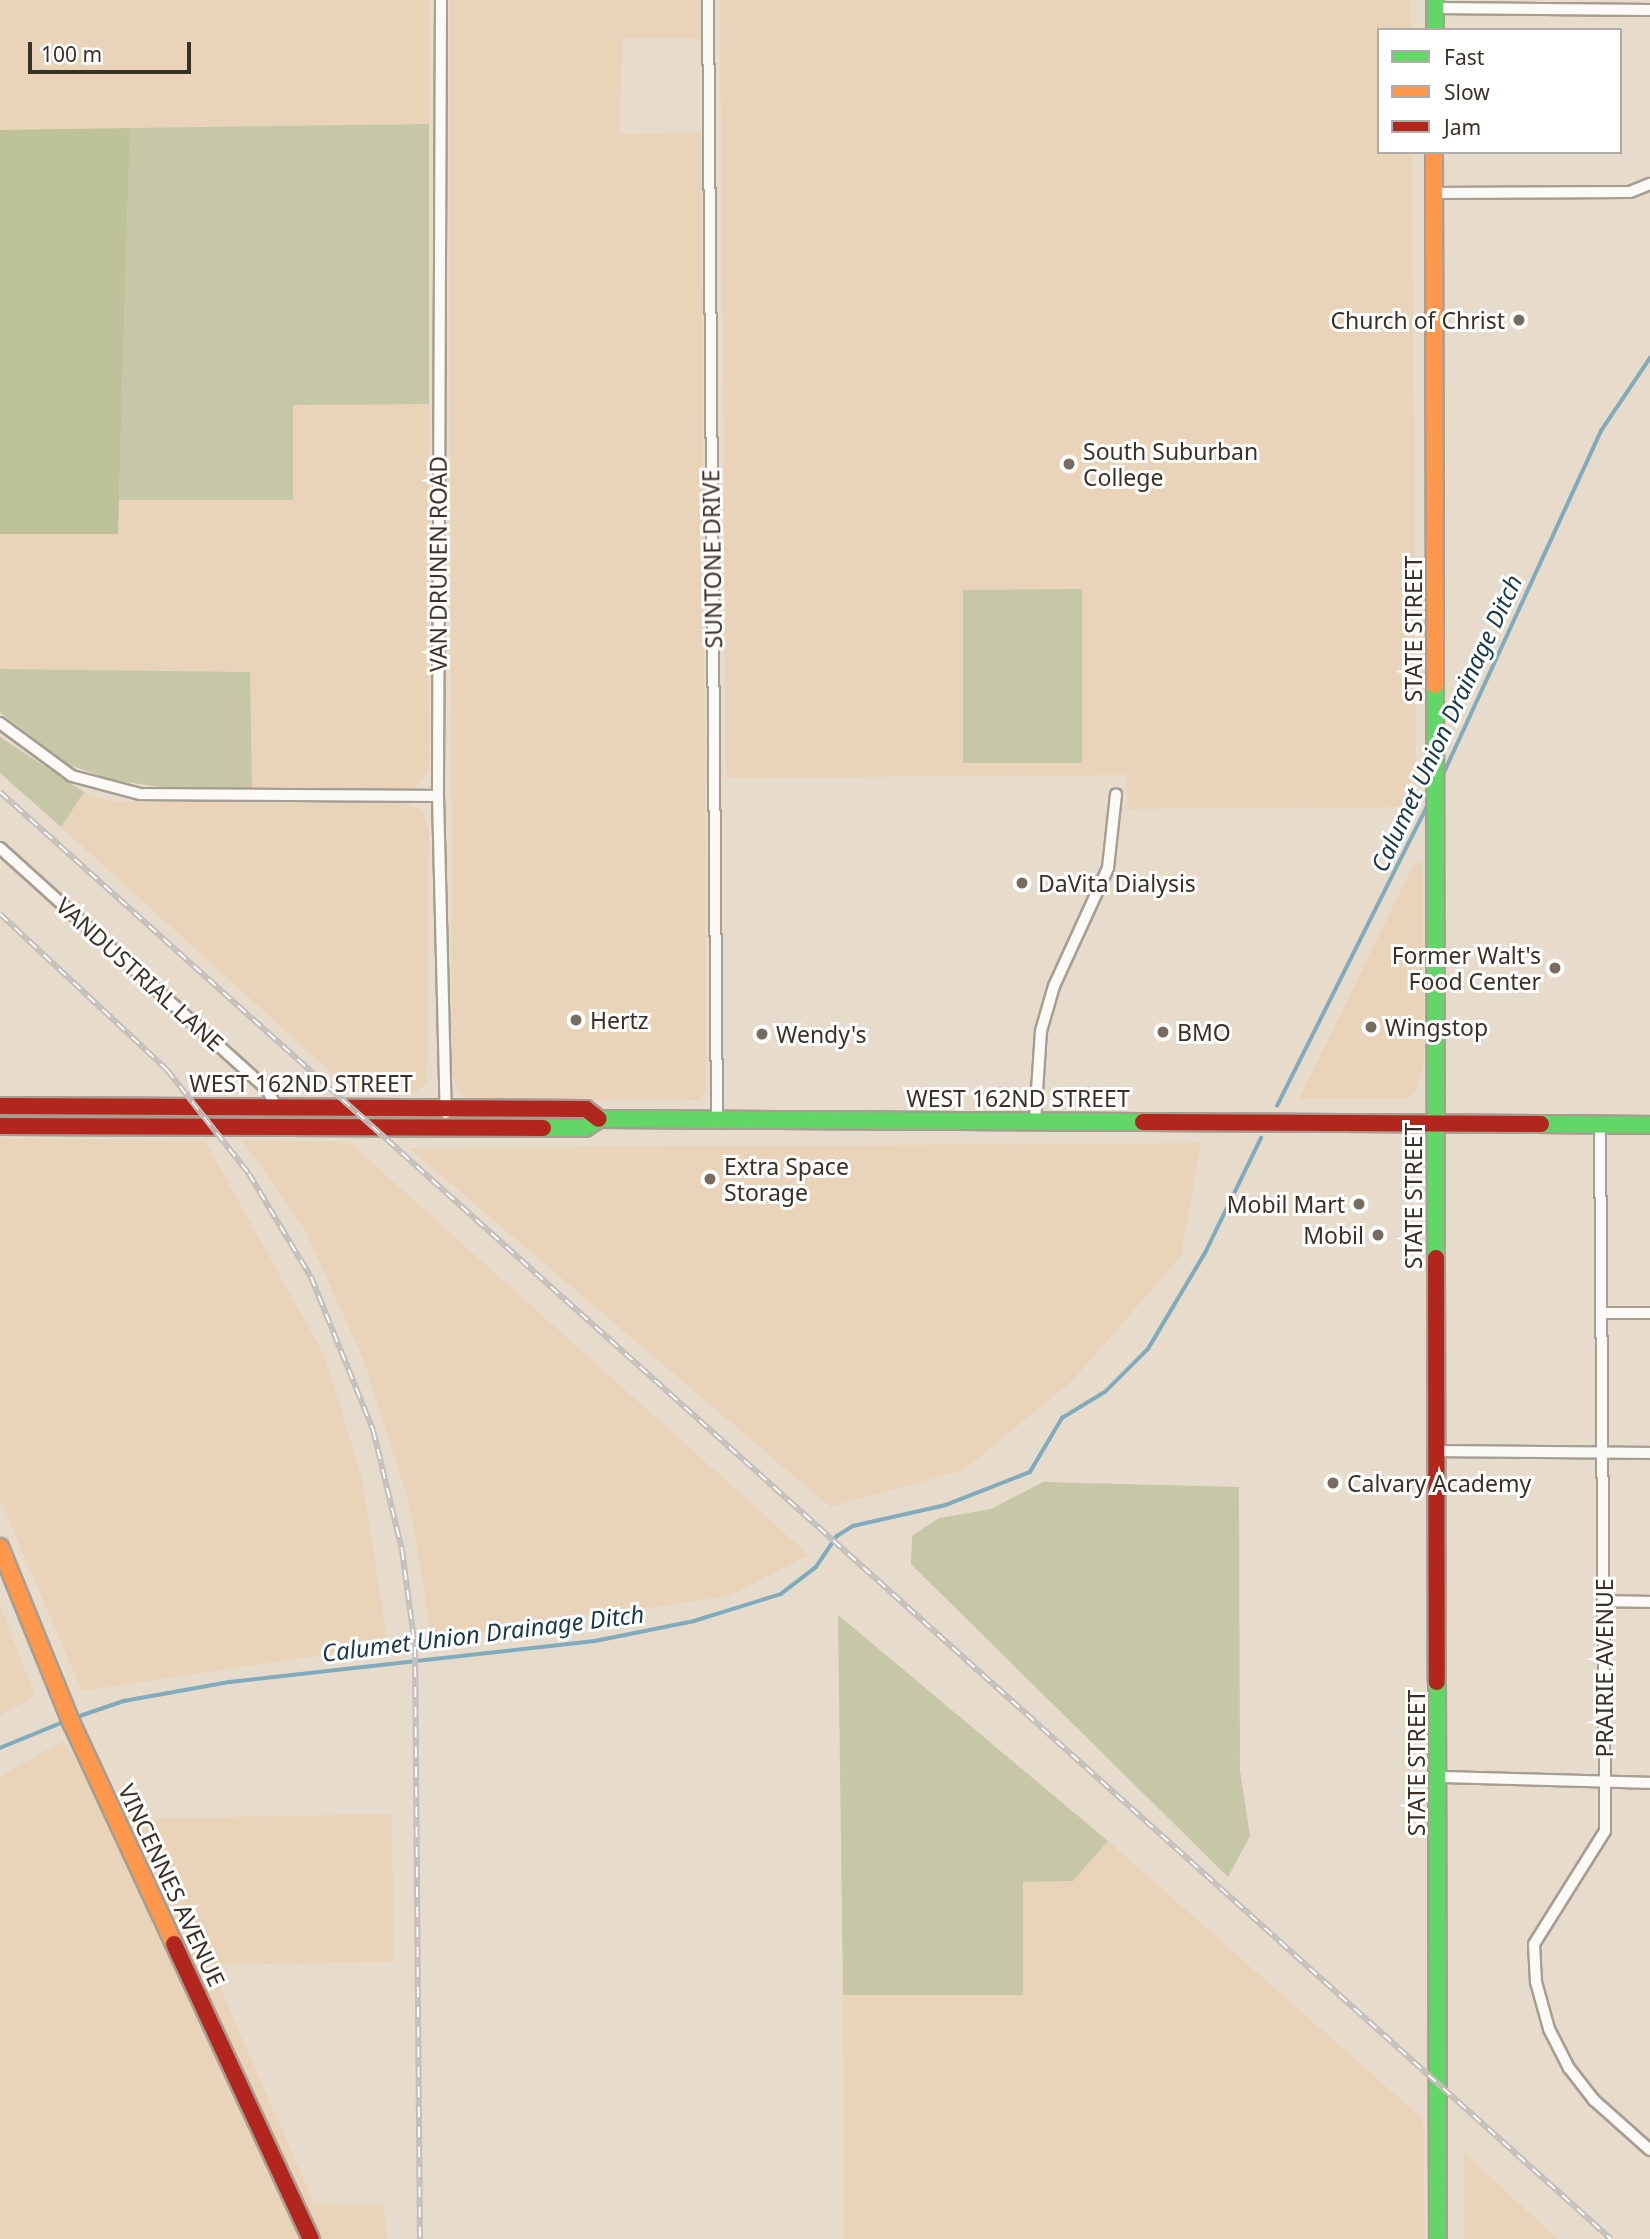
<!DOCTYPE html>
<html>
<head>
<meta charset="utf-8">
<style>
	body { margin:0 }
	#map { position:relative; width:1650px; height:2239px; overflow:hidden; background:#e7dbcb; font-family:"Noto Sans",sans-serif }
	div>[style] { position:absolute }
	.built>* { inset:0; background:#ead4b9 }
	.green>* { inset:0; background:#c5c7a7 }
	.forest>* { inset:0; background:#bec29a }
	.stream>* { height:3.5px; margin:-1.75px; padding:0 1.75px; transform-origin:1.75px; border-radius:1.75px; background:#7fabbc }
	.roads { filter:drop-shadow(2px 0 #a79e92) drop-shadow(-2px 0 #a79e92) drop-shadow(0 2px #a79e92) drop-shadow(0 -2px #a79e92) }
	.street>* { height:10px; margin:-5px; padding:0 5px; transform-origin:5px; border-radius:5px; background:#fbfaf7 }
	.fast>* { height:16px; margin:-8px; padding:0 8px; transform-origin:8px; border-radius:8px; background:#63d668 }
	.slow>* { height:16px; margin:-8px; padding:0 8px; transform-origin:8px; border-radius:8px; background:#ff974d }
	.jam>* { height:16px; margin:-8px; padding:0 8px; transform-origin:8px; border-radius:8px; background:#b3261e }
	.rail>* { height:6px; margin-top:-3px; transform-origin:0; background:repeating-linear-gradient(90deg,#fff 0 10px,#c3c0bc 0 20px); box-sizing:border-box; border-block:2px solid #c3c0bc }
	.dots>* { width:19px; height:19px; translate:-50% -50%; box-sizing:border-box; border:4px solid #fff; border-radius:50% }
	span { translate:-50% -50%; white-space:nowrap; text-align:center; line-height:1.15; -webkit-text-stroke:6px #fff; paint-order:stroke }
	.poi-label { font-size:23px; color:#3a3125 }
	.right { translate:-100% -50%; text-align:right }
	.left { translate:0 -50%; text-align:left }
	.street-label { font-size:23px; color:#3a3125 }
	.water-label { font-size:24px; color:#183947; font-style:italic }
	.legend { position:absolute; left:1377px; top:28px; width:245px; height:126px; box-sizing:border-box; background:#fff; border:2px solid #b0ada8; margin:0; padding:9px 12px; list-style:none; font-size:21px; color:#3a3125 }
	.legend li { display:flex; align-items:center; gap:14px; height:35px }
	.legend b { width:35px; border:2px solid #b0ada8 }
	.scale { position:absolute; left:28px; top:42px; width:163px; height:32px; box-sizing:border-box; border:4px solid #3a3125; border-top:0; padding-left:9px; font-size:21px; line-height:24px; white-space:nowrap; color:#3a3125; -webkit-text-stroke:5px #fff; paint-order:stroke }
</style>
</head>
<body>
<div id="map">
	<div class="built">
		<i style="clip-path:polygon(0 0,429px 0,429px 124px,0 130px)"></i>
		<i style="clip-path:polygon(449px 0,702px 0,701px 39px,622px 38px,620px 134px,701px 132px,706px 994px,706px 1090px,700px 1100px,475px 1101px,462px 1095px,452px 1078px)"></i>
		<i style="clip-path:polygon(720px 0,1411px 0,1411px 30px,1379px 30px,1379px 152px,1412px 152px,1416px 807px,1127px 809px,1127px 775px,726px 778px)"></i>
		<i style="clip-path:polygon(292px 404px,429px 404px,429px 772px,413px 789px,252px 789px,249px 672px,0 669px,0 534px,117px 534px,119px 500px,293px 500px)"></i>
		<i style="clip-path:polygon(84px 792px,108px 801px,408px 804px,423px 811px,429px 828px,427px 1084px,409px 1096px,354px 1093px,61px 827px)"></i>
		<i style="clip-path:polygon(1422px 861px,1424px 1057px,1417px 1091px,1407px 1099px,1299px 1099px,1415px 862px)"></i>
		<i style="clip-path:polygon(0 1138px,205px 1141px,324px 1355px,362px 1478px,388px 1645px,82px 1691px,0 1499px)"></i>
		<i style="clip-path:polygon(242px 1140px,349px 1142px,809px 1555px,729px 1596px,432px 1640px,411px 1510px,364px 1361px,304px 1228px)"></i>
		<i style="clip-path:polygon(1201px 1143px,1181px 1256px,1073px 1380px,964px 1470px,830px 1507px,409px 1148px)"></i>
		<i style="clip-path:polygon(0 1605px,35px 1696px,0 1716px)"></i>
		<i style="clip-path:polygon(63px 1741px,116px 1819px,392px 1814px,394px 1962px,210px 1965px,314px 2203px,384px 2205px,387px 2239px,0 2239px,0 1776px)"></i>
		<i style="clip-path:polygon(1108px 1841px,1423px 2119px,1425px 2239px,844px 2239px,843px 1995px,1023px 1995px,1023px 1882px,1073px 1881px)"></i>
		<i style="clip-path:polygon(1464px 2153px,1558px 2239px,1464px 2239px)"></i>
	</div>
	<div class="green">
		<i style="clip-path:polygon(429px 124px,429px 404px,293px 405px,293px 500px,119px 500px,130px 128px)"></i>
		<i style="clip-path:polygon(1082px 589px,1082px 763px,963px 763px,963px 590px)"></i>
		<i style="clip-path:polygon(0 669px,250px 672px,252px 789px,174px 789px,112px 780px,67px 764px,0 712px)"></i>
		<i style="clip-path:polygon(0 737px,84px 792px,61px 827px,0 773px)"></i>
		<i style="clip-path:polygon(1043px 1482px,1239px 1487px,1240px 1771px,1250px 1836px,1228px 1877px,911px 1564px,912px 1536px,939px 1518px,991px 1509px)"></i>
		<i style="clip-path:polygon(838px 1615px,1108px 1841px,1073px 1881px,1023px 1882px,1023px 1995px,843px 1995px)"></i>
	</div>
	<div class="forest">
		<i style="clip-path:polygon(130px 128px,118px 534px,0 534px,0 130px)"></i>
	</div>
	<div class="stream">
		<i style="left:1441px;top:779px;width:383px;rotate:-65.3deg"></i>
		<i style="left:1601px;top:431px;width:88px;rotate:-56.1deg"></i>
		<i style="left:1277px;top:1106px;width:338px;rotate:-63.4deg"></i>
		<i style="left:74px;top:1718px;width:53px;rotate:-18.8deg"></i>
		<i style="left:124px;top:1701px;width:108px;rotate:-10.2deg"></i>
		<i style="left:230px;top:1682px;width:367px;rotate:-6.4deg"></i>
		<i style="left:595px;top:1641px;width:101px;rotate:-11.4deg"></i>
		<i style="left:694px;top:1621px;width:91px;rotate:-17.2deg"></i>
		<i style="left:781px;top:1594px;width:44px;rotate:-37.6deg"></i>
		<i style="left:816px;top:1567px;width:37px;rotate:-56deg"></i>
		<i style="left:837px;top:1536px;width:19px;rotate:-32deg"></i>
		<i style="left:853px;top:1526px;width:95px;rotate:-12.7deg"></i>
		<i style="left:946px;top:1505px;width:90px;rotate:-21.4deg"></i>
		<i style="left:1030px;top:1472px;width:63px;rotate:-59.3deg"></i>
		<i style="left:1062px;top:1418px;width:50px;rotate:-31.2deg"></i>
		<i style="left:1105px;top:1392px;width:61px;rotate:-45deg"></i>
		<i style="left:1148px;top:1349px;width:112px;rotate:-59.3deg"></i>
		<i style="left:1205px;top:1253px;width:128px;rotate:-64deg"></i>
		<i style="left:0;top:1748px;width:71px;rotate:-22.2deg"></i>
	</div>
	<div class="roads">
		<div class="street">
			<i style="left:441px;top:0;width:796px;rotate:90.22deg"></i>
			<i style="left:438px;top:796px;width:317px;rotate:88.6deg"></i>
			<i style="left:708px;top:0;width:1119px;rotate:89.54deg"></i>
			<i style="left:1435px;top:8px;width:215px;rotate:0.5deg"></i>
			<i style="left:1434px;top:193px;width:196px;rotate:-0.3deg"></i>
			<i style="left:1630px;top:192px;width:22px;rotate:-22deg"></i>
			<i style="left:0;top:723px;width:89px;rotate:36.4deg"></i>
			<i style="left:72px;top:776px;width:70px;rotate:14.8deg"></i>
			<i style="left:140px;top:794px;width:298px;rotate:0.4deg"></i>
			<i style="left:0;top:848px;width:360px;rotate:42.1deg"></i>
			<i style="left:267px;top:1089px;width:18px;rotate:63deg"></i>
			<i style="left:1035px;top:1121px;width:90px;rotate:-86.2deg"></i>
			<i style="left:1041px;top:1031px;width:47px;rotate:-73.9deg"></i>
			<i style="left:1054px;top:986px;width:130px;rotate:-65.4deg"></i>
			<i style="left:1108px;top:868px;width:74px;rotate:-83.8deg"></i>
			<i style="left:1600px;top:1125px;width:706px;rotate:89.59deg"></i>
			<i style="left:1605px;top:1831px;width:133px;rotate:122.1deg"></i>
			<i style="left:1534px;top:1944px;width:38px;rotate:87deg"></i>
			<i style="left:1536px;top:1982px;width:49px;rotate:74.5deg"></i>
			<i style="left:1549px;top:2029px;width:44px;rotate:62.9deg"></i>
			<i style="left:1569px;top:2068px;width:41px;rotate:52deg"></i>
			<i style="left:1594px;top:2100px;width:75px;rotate:41.8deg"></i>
			<i style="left:1601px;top:1313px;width:49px"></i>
			<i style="left:1437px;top:1451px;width:213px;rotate:0.5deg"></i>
			<i style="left:1603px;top:1601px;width:47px;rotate:1.2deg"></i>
			<i style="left:1439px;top:1777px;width:211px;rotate:1.6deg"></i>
		</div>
		<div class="fast">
			<i style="left:1435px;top:0;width:30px;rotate:90deg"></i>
			<i style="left:1435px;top:685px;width:573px;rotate:89.9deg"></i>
			<i style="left:1541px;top:1124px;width:109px;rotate:0.5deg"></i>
			<i style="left:543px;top:1128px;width:42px"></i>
			<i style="left:585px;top:1128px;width:17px;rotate:-33deg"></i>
			<i style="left:599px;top:1119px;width:544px;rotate:0.32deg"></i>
			<i style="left:1437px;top:1682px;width:557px;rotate:89.9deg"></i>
		</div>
		<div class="slow">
			<i style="left:1434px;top:152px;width:533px;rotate:89.89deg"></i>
			<i style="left:0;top:1547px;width:191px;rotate:67.9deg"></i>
			<i style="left:72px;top:1724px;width:242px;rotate:65.1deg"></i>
		</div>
		<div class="jam">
			<i style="left:0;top:1106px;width:586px;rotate:0.29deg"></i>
			<i style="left:586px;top:1109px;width:16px;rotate:38deg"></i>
			<i style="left:1143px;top:1122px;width:398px;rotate:0.3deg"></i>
			<i style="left:0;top:1126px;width:543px;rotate:0.21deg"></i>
			<i style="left:1436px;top:1258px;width:424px;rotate:89.9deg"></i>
			<i style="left:174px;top:1944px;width:325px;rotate:65.1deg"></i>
		</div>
	</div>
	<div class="rail">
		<i style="left:0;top:792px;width:2165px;rotate:41.93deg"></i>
		<i style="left:0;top:914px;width:229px;rotate:43deg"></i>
		<i style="left:167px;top:1070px;width:132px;rotate:51.7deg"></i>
		<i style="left:249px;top:1174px;width:120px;rotate:59deg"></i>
		<i style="left:311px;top:1277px;width:165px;rotate:67.9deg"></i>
		<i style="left:373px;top:1430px;width:123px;rotate:76.4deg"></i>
		<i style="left:402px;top:1550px;width:98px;rotate:82.4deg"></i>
		<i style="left:415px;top:1647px;width:592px;rotate:89.52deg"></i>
	</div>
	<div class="dots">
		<i style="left:1519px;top:320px;background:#776c5f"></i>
		<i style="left:1069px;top:464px;background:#776c5f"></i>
		<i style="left:1022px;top:883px;background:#776c5f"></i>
		<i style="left:1555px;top:968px;background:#776c5f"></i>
		<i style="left:576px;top:1020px;background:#776c5f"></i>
		<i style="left:1371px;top:1027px;background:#776c5f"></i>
		<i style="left:1163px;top:1032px;background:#776c5f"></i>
		<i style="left:762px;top:1034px;background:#776c5f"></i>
		<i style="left:710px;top:1179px;background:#776c5f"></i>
		<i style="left:1359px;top:1204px;background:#776c5f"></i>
		<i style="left:1378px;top:1235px;background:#776c5f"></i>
		<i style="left:1333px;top:1483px;background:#776c5f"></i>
	</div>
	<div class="poi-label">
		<span class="right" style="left:1505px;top:320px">Church of Christ</span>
		<span class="left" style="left:1083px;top:464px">South Suburban<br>College</span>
		<span class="left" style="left:1038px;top:883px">DaVita Dialysis</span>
		<span class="right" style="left:1541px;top:968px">Former Walt's<br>Food Center</span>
		<span class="left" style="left:590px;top:1020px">Hertz</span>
		<span class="left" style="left:1385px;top:1027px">Wingstop</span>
		<span class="left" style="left:1177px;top:1032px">BMO</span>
		<span class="left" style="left:776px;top:1034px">Wendy's</span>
		<span class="left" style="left:724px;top:1179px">Extra Space<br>Storage</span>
		<span class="right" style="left:1345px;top:1204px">Mobil Mart</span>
		<span class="right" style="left:1364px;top:1235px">Mobil</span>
		<span class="left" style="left:1347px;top:1483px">Calvary Academy</span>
	</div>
	<div class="street-label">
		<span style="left:712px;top:559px;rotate:-91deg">SUNTONE DRIVE</span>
		<span style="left:438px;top:564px;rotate:-90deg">VAN DRUNEN ROAD</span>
		<span style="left:1413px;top:629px;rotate:-90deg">STATE STREET</span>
		<span style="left:140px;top:974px;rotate:42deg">VANDUSTRIAL LANE</span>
		<span style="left:301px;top:1083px">WEST 162ND STREET</span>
		<span style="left:1018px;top:1098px">WEST 162ND STREET</span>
		<span style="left:1413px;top:1196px;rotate:-90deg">STATE STREET</span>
		<span style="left:1604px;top:1668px;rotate:-90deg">PRAIRIE AVENUE</span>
		<span style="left:1416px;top:1763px;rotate:-90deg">STATE STREET</span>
		<span style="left:172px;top:1885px;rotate:65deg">VINCENNES AVENUE</span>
	</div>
	<div class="water-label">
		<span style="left:1446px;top:723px;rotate:-65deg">Calumet Union Drainage Ditch</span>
		<span style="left:483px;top:1633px;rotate:-7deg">Calumet Union Drainage Ditch</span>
	</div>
	<ul class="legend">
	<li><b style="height:9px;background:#63d668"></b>Fast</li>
	<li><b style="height:9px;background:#ff974d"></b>Slow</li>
	<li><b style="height:9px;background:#b3261e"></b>Jam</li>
	</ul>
	<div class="scale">100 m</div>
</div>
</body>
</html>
